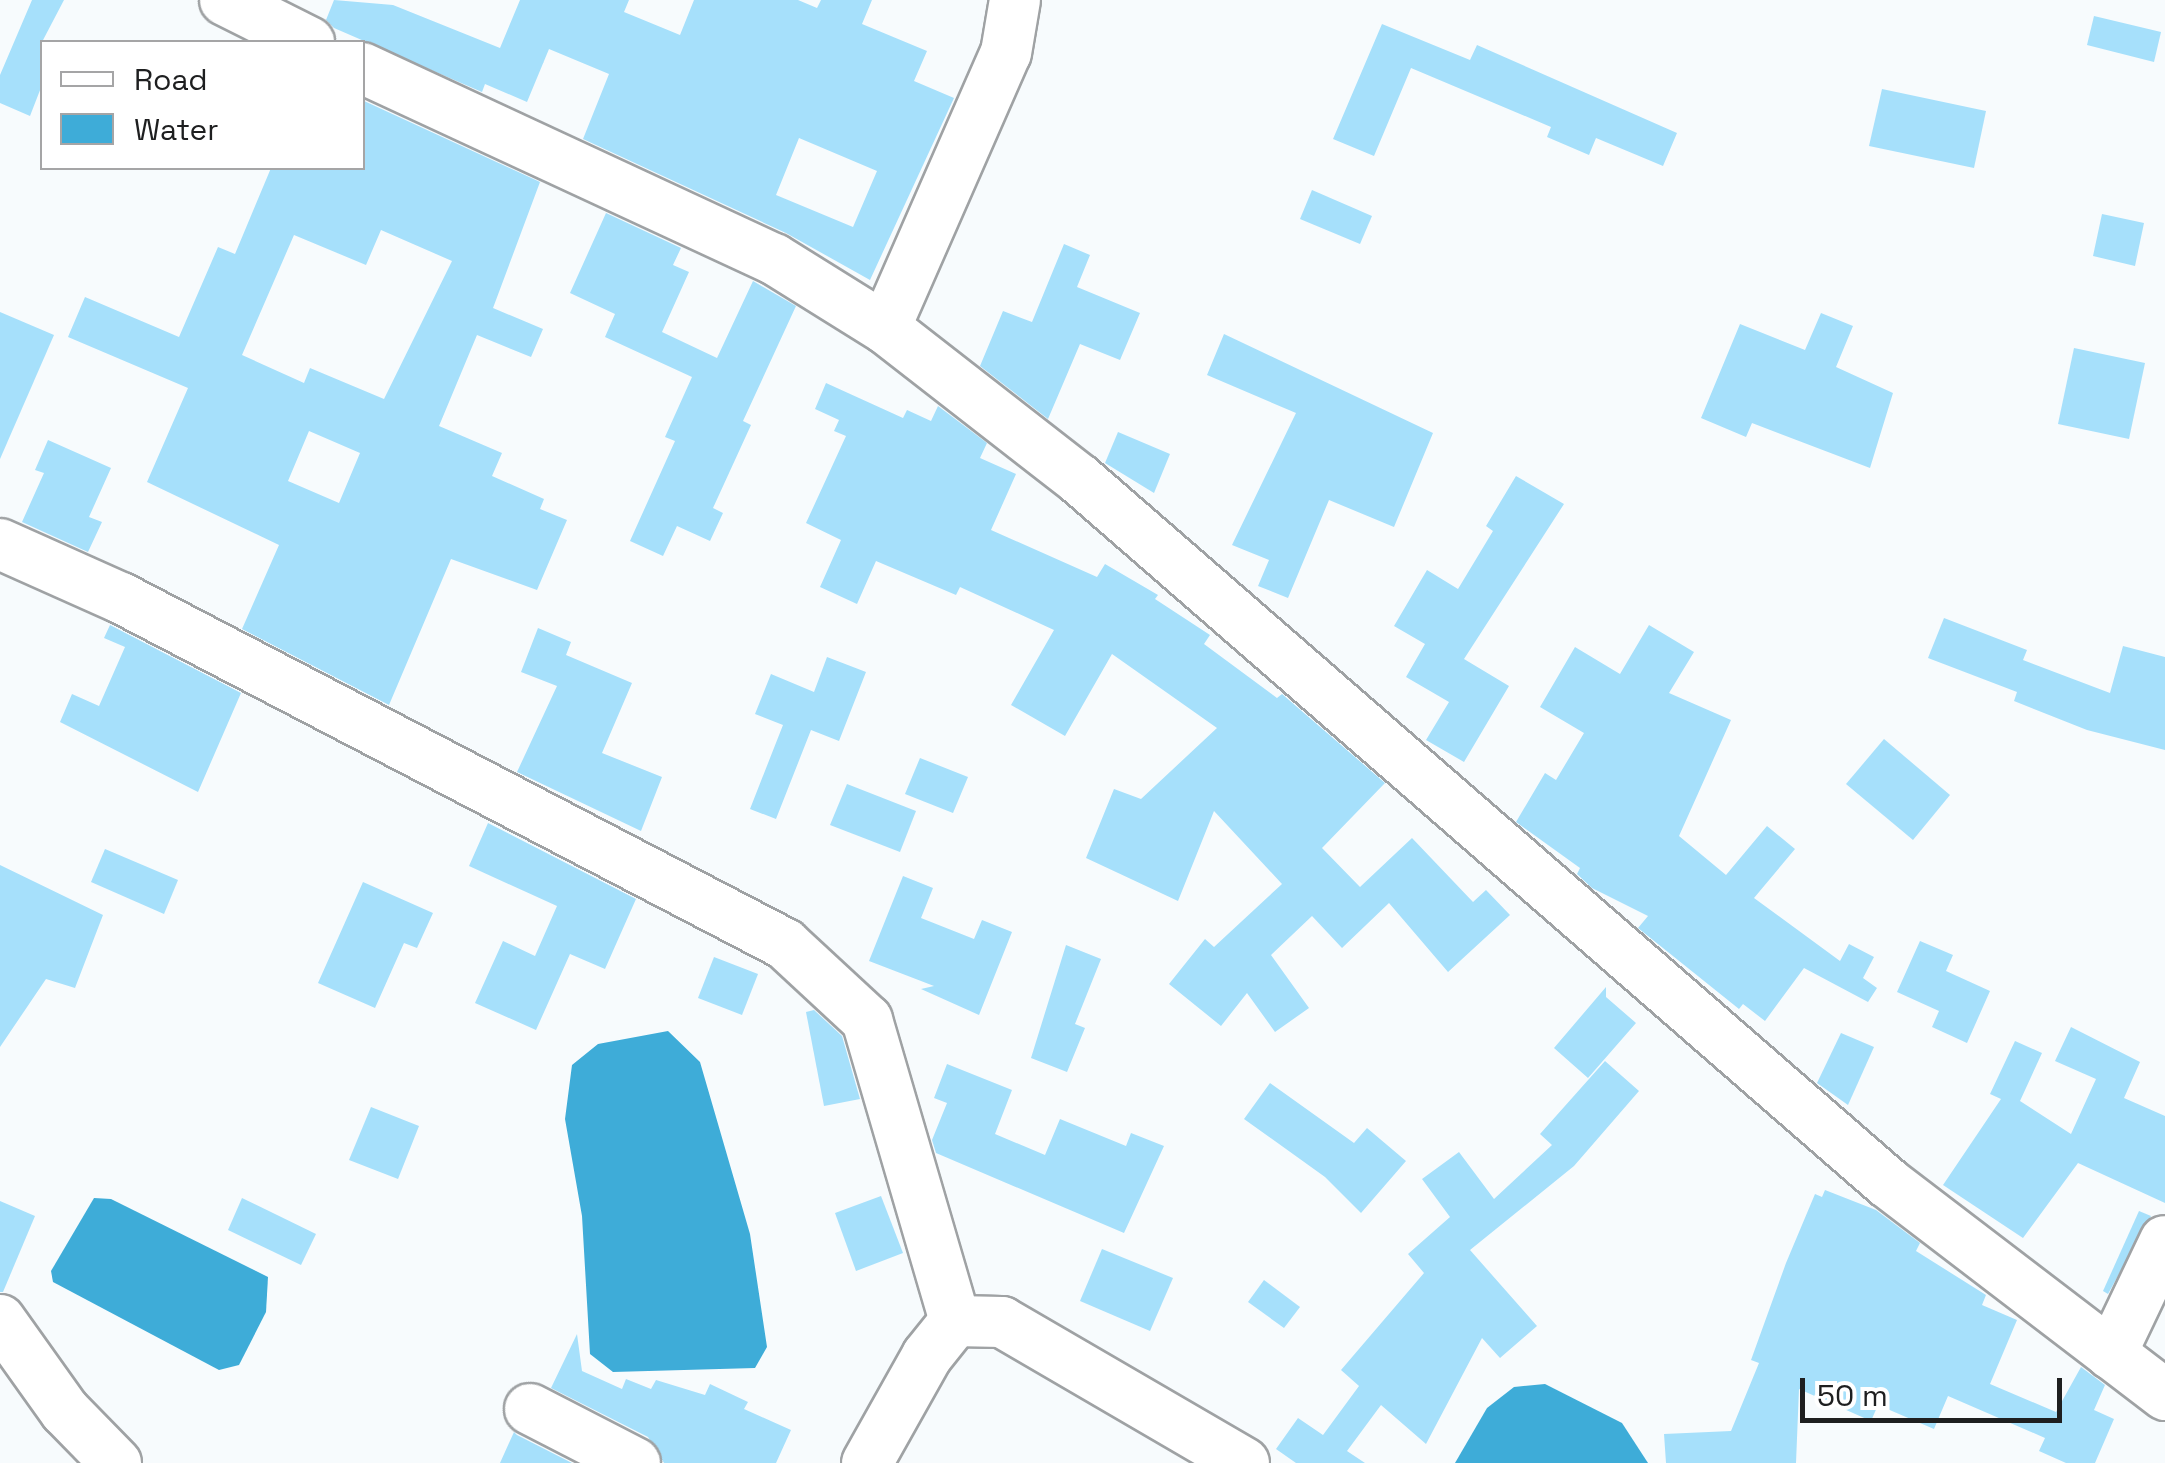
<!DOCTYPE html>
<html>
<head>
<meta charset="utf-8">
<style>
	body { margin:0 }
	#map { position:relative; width:2165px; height:1463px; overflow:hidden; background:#f7fbfd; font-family:"Space Grotesk",sans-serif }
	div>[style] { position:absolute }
	.water>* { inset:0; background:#3eacd8 }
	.building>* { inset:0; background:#a6e0fb }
	.roads { filter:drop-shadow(2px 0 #9fa2a4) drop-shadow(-2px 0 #9fa2a4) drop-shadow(0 2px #9fa2a4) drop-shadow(0 -2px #9fa2a4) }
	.minor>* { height:50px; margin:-25px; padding:0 25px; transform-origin:25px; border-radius:25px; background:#fff }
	span { translate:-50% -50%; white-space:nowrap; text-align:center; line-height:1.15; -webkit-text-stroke:9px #fff; paint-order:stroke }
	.legend { position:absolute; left:40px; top:40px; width:325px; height:130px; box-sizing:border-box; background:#fff; border:2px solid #a5a5a6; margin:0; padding:12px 18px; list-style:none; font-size:30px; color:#1e1f20 }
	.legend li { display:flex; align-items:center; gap:20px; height:50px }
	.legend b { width:50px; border:2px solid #a5a5a6 }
	.scale { position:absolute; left:1800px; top:1378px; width:262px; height:45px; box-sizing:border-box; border:5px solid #1e1f20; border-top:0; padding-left:12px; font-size:30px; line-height:35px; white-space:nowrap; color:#1e1f20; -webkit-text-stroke:8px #fff; paint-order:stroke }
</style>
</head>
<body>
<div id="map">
	<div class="water">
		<i style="clip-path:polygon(668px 1031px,700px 1062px,750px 1234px,767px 1347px,755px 1368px,613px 1372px,590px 1354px,582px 1216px,565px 1119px,572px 1065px,598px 1044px)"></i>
		<i style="clip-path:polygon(94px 1198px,111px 1199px,268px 1277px,266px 1312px,239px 1365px,219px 1370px,53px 1282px,51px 1271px)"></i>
		<i style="clip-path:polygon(1545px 1384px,1622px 1423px,1648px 1463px,1455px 1463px,1487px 1408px,1514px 1387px)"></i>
	</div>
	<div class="building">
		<i style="clip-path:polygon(32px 0,64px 0,42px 42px,42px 85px,30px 116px,0 103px,0 75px)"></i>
		<i style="clip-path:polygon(evenodd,334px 0,393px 5px,500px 48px,520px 0,629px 0,624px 12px,680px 35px,694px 0,798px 0,817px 8px,821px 0,872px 0,862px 24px,927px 51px,914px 81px,954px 98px,870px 280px,786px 233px,583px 139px,609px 74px,549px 49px,527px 102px,485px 84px,482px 92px,334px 28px,326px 20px,334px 0,799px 138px,877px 171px,853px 227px,776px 195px,799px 138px)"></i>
		<i style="clip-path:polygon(2094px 16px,2161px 32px,2154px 62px,2087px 45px)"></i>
		<i style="clip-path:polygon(1382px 24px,1470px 60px,1477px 45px,1677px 133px,1663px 166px,1596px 138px,1589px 155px,1547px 137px,1551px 127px,1411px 68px,1374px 156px,1333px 139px)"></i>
		<i style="clip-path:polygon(1882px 89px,1986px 111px,1974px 168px,1869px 146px)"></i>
		<i style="clip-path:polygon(evenodd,362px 100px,540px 182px,493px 308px,543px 329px,531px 357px,477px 335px,439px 426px,502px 453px,492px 476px,544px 499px,540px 509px,567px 520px,537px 590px,451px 559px,389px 705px,242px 629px,279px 545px,147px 482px,188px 388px,68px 337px,85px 297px,179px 337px,218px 247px,235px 254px,271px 168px,362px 168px,362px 100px,381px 230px,452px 261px,384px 399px,310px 368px,304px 383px,242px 355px,294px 235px,366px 265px,381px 230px,362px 100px,309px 431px,360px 453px,339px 503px,288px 481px,309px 431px)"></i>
		<i style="clip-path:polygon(1312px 190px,1372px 216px,1360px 244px,1300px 219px)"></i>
		<i style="clip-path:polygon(606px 213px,681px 248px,673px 265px,689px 272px,662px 332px,717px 358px,753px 281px,796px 306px,743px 421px,751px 425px,713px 508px,723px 513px,710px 541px,677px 526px,663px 556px,630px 541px,675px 441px,665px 437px,692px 377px,605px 337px,615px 314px,570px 293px)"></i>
		<i style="clip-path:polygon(2102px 214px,2144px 223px,2135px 266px,2093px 256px)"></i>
		<i style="clip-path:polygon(1064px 244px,1090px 255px,1077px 287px,1140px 313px,1120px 360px,1080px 344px,1048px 419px,980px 366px,1003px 311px,1032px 322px)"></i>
		<i style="clip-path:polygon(0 312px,54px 335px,0 459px)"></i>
		<i style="clip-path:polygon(1821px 313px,1853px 326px,1836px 367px,1893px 393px,1870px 468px,1752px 423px,1746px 437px,1701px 418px,1740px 324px,1805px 350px)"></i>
		<i style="clip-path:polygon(1224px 334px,1433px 433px,1394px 527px,1329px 500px,1288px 598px,1258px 586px,1269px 560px,1232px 545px,1296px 413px,1207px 375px)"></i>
		<i style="clip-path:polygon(2074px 348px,2145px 363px,2129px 439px,2058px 424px)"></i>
		<i style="clip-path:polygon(826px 383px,903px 418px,907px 410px,931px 421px,938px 406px,987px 443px,980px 458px,1016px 474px,991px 530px,1097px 577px,1105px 564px,1158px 595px,1155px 599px,1210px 635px,1204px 644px,1277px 698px,1282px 694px,1385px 783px,1322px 848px,1360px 887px,1412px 838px,1473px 902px,1486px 890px,1510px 915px,1448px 972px,1389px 903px,1342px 948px,1312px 916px,1271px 955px,1309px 1008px,1275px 1032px,1247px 993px,1221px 1026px,1169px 984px,1205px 939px,1214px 947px,1282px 884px,1214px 811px,1178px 901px,1086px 858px,1114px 789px,1141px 799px,1217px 728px,1112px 654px,1065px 736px,1011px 705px,1054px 630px,960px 587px,956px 595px,876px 561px,857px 604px,820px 587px,841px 540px,806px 523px,846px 436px,834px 431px,839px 420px,815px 409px)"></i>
		<i style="clip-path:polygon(1118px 432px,1170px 454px,1154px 493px,1105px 463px)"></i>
		<i style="clip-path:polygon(48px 440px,111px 468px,89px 517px,102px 522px,88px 552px,22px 522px,44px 473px,35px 470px)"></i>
		<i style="clip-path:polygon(1516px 476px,1564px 504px,1464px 659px,1509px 686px,1464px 762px,1426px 740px,1449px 702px,1406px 677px,1425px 644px,1394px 626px,1427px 570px,1458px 589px,1493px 531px,1486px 526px)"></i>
		<i style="clip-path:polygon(1944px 618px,2027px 650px,2023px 660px,2110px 693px,2123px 646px,2165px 657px,2165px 750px,2087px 730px,2014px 701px,2017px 692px,1928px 658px)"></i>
		<i style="clip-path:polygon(110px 625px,241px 693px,198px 792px,60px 722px,72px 694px,99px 706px,125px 647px,104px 638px)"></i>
		<i style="clip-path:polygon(1649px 625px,1694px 652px,1669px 693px,1731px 720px,1679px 836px,1726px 875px,1767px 826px,1795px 849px,1754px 898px,1840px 961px,1849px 944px,1874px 957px,1863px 978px,1877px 988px,1868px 1002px,1804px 968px,1765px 1021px,1743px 1004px,1739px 1009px,1638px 928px,1648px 916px,1592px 888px,1577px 874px,1580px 868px,1516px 822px,1545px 773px,1556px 780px,1584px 733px,1540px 707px,1575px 647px,1620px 674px)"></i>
		<i style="clip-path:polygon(538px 628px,571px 642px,566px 655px,632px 683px,602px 753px,662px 777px,641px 831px,517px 772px,557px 686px,521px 672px)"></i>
		<i style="clip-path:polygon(827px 657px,866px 672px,839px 741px,811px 730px,776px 819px,750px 809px,783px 725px,755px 714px,771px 674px,814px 692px)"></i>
		<i style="clip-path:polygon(1884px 739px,1950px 795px,1913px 840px,1846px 784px)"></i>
		<i style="clip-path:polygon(920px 758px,968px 777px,953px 813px,905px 794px)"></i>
		<i style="clip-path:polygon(847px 784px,916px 811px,900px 852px,830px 825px)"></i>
		<i style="clip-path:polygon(488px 823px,636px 899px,605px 969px,570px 954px,536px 1030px,475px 1003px,503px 941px,535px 956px,557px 906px,469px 866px)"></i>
		<i style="clip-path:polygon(105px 849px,178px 880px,164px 914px,91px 882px)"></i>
		<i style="clip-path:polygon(0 865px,103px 915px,75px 988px,46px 979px,0 1047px)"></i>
		<i style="clip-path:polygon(903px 876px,933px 888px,921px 918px,974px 939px,982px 920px,1012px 932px,979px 1015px,921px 989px,934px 986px,869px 961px)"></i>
		<i style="clip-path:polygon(363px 882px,433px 913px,417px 948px,404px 943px,375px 1008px,318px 983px)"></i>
		<i style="clip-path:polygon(1920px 941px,1953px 955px,1946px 971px,1990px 991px,1967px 1043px,1932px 1027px,1939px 1011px,1897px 992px)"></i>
		<i style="clip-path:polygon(1066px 945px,1101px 959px,1075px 1024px,1085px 1028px,1067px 1072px,1031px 1058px)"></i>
		<i style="clip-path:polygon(714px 957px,758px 974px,742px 1015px,698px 998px)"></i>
		<i style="clip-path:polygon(1606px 987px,1606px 997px,1636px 1023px,1588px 1078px,1554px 1048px)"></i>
		<i style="clip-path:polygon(814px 1010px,842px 1036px,860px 1099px,824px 1106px,806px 1012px)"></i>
		<i style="clip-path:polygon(2071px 1027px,2140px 1062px,2124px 1098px,2165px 1116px,2165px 1203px,2078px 1163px,2023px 1238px,1943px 1185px,2001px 1099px,1990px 1094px,2015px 1041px,2042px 1053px,2020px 1101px,2071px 1134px,2096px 1079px,2055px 1061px)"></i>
		<i style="clip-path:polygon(1841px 1033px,1874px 1047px,1848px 1105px,1817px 1083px)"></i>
		<i style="clip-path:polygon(1605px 1061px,1639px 1091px,1574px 1166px,1470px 1250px,1537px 1326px,1500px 1358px,1482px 1338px,1426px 1444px,1381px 1405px,1347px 1451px,1365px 1463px,1296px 1463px,1276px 1449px,1298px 1418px,1323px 1435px,1359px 1386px,1341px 1370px,1424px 1273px,1408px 1254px,1450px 1217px,1422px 1179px,1459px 1152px,1494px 1199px,1552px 1145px,1540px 1134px)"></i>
		<i style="clip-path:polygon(947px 1064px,1012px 1090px,995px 1134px,1045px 1155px,1060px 1119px,1126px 1146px,1131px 1133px,1164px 1146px,1124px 1233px,936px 1153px,932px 1140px,947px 1103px,934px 1098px)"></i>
		<i style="clip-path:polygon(1270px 1083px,1354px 1143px,1367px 1128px,1406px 1161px,1361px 1213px,1325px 1177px,1244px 1119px)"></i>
		<i style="clip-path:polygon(371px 1107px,419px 1126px,398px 1179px,349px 1160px)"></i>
		<i style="clip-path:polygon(1825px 1190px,1876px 1210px,1920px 1243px,1916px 1251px,1986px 1295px,1982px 1305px,2017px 1320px,1990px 1384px,2056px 1412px,2081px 1367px,2105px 1385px,2094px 1410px,2114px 1419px,2095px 1463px,2066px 1463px,2039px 1451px,2045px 1438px,1948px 1396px,1934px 1429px,1878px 1405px,1871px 1421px,1799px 1389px,1796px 1463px,1666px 1463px,1664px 1434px,1731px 1431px,1759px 1363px,1751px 1360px,1786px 1263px,1815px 1194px,1822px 1197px)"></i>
		<i style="clip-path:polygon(881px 1196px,903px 1253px,856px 1271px,835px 1213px)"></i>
		<i style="clip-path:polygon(242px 1198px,316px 1234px,301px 1265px,228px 1230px)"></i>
		<i style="clip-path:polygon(0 1201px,35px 1216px,3px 1292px,0 1292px)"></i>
		<i style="clip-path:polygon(2139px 1211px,2151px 1216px,2108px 1294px,2103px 1291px)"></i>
		<i style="clip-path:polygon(1102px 1249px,1173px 1278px,1150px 1331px,1080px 1301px)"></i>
		<i style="clip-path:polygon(1264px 1280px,1300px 1307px,1284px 1328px,1248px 1302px)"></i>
		<i style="clip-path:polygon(577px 1334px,582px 1371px,622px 1389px,626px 1379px,651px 1389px,656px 1380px,705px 1395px,710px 1384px,748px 1402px,744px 1409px,791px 1430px,776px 1463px,664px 1463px,648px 1437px,551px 1388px)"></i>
		<i style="clip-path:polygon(514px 1432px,517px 1435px,572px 1463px,500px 1463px)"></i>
	</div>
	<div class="roads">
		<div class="minor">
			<i style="left:225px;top:0;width:94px;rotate:26.6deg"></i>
			<i style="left:362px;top:68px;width:454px;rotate:24.9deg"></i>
			<i style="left:774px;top:259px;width:131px;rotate:31.9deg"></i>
			<i style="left:885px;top:328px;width:246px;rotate:37.9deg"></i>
			<i style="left:1079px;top:479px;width:1072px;rotate:41.03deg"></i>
			<i style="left:1888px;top:1183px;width:349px;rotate:37.4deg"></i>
			<i style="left:885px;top:328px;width:300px;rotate:-66.3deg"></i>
			<i style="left:1006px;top:53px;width:54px;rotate:-80.4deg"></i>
			<i style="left:0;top:544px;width:133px;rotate:24.1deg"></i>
			<i style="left:121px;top:598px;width:749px;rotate:27.52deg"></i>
			<i style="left:785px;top:944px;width:112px;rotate:42.8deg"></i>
			<i style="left:867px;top:1020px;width:314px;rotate:73.7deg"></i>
			<i style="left:0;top:1320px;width:112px;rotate:54.5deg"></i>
			<i style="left:65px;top:1411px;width:73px;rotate:45.6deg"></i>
			<i style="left:2111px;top:1354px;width:125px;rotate:-64.5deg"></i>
			<i style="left:530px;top:1409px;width:118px;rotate:27.2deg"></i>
			<i style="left:867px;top:1463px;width:123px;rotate:-60.7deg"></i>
			<i style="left:927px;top:1356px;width:45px;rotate:-51.3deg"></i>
			<i style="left:955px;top:1321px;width:47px;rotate:1.2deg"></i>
			<i style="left:1002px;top:1322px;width:280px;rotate:30.2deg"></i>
		</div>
	</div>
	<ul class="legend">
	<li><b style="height:12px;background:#fff"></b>Road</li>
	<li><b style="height:28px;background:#3eacd8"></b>Water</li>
	</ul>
	<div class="scale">50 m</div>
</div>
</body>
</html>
